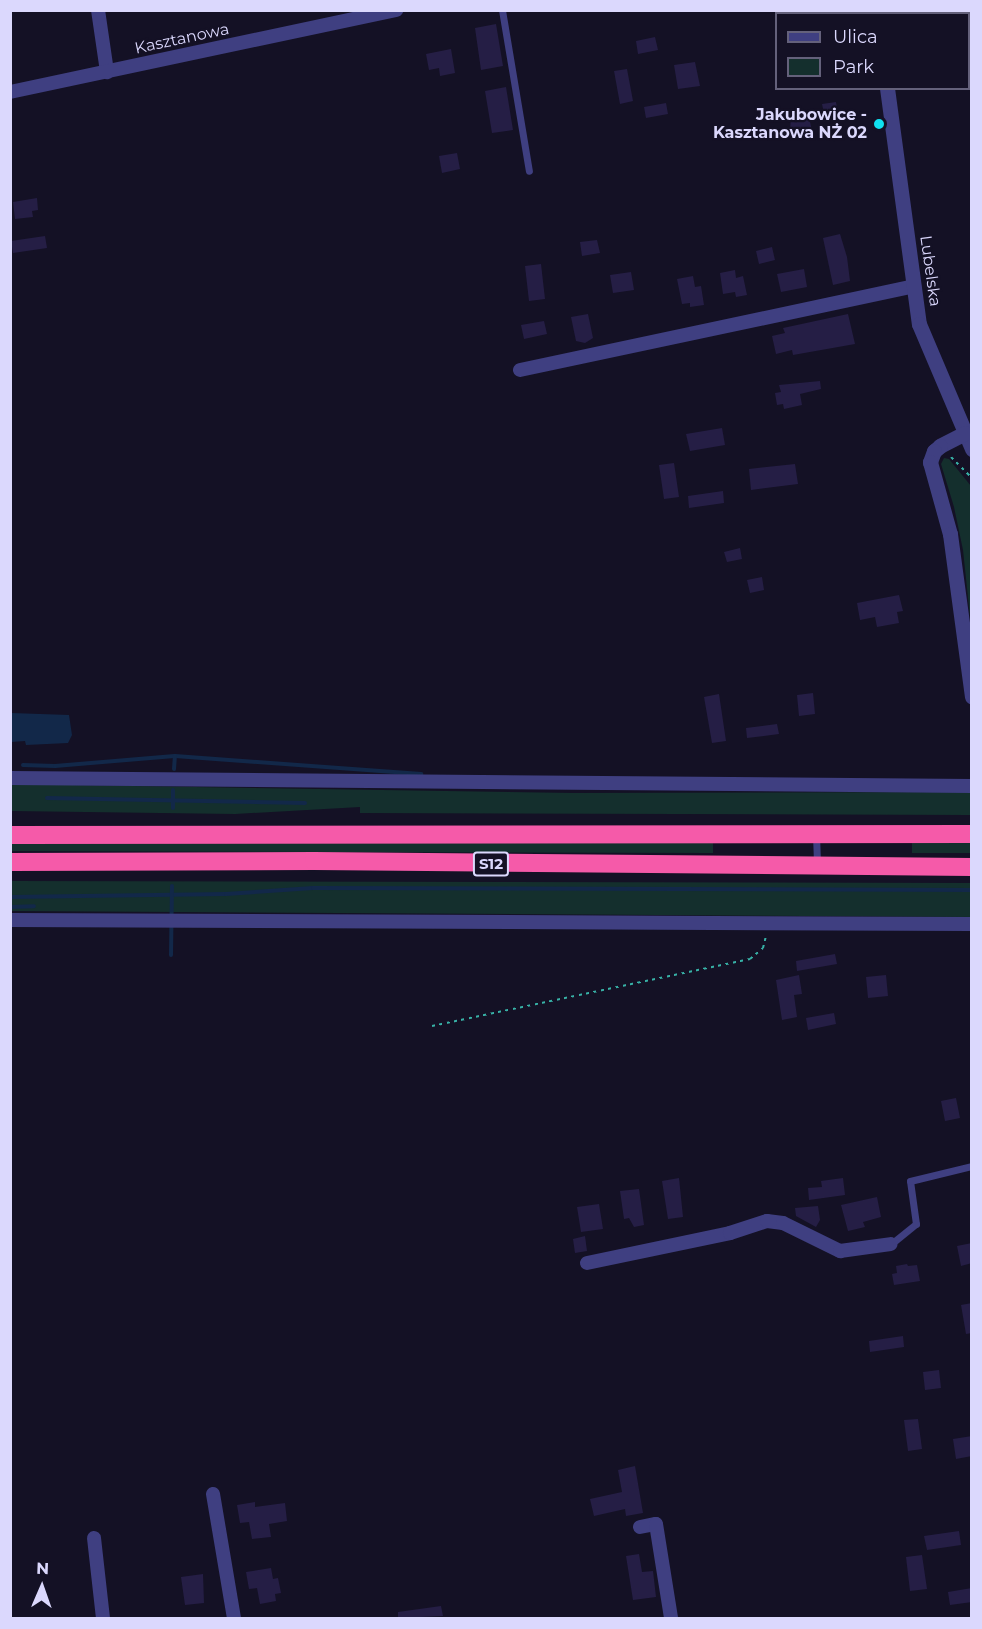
<!DOCTYPE html>
<html>
<head>
<meta charset="utf-8">
<style>
	body { margin:0 }
	#map { position:relative; width:982px; height:1629px; overflow:hidden; background:#141125; font-family:Montserrat,sans-serif }
	div>[style] { position:absolute }
	.green>* { inset:0; background:#142f2d }
	.water>* { inset:0; background:#122849 }
	.stream>* { height:4px; margin:-2px; padding:0 2px; transform-origin:2px; border-radius:2px; background:#122849 }
	.building>* { inset:0; background:#251e45 }
	.path>* { height:2px; margin-top:-1px; transform-origin:0; background:repeating-linear-gradient(90deg,#37b1a6 0 3px,transparent 0 7.5px) }
	.service>* { height:7px; margin:-3.5px; padding:0 3.5px; transform-origin:3.5px; border-radius:3.5px; background:#3f3f81 }
	.minor>* { height:14px; margin:-7px; padding:0 7px; transform-origin:7px; border-radius:7px; background:#3f3f81 }
	.tertiary>* { height:15px; margin:-7.5px; padding:0 7.5px; transform-origin:7.5px; border-radius:7.5px; background:#3f3f81 }
	.motorway>* { height:18px; margin:-9px; padding:0 9px; transform-origin:9px; border-radius:9px; background:#f55aa9 }
	.dots>* { width:16px; height:16px; translate:-50% -50%; box-sizing:border-box; border:3px solid #141125; border-radius:50% }
	span { translate:-50% -50%; white-space:nowrap; text-align:center; line-height:1.15; -webkit-text-stroke:4.5px #141125; paint-order:stroke }
	.shield-label span { padding:2px 4px; background:#141125; border:2px solid; border-radius:4px; -webkit-text-stroke-width:0 }
	.shield-label { font-size:15px; color:#dbd8fd; font-weight:700 }
	.street-label { font-size:16px; color:#dbd8fd }
	.poi-label { font-size:16px; color:#dbd8fd; font-weight:700 }
	.right { translate:-100% -50%; text-align:right }
	.frame { position:absolute; inset:0; border:12px solid #dbd8fd; pointer-events:none }
	.legend { position:absolute; left:775px; top:12px; width:195px; height:78px; box-sizing:border-box; background:#141125; border:2px solid #64617b; margin:0; padding:8px 10px; list-style:none; font-size:18px; color:#dbd8fd }
	.legend li { display:flex; align-items:center; gap:12px; height:30px }
	.legend b { width:30px; border:2px solid #64617b }
	.north { position:absolute; left:12px; top:1557px; width:60px; height:60px; -webkit-text-stroke:4px #141125; paint-order:stroke; rotate:2deg; font-size:16px; font-weight:700; line-height:24px; text-align:center; color:#dbd8fd }
	.north::after { content:''; display:block; margin:auto; width:21px; height:27px; background:#dbd8fd; clip-path:polygon(50% 0,100% 100%,50% 72%,0 100%) }
</style>
</head>
<body>
<div id="map">
	<div class="green">
		<i style="clip-path:polygon(944px 458px,949px 459px,971px 486px,971px 626px,963px 550px,954px 507px,941px 464px)"></i>
		<i style="clip-path:polygon(11px 784px,574px 793px,972px 792px,971px 815px,360px 813px,360px 807px,235px 814px,11px 811px)"></i>
		<i style="clip-path:polygon(11px 840px,713px 842px,713px 853px,11px 851px)"></i>
		<i style="clip-path:polygon(912px 843px,971px 843px,971px 853px,912px 853px)"></i>
		<i style="clip-path:polygon(11px 881px,971px 883px,972px 917px,11px 911px)"></i>
	</div>
	<div class="water">
		<i style="clip-path:polygon(11px 713px,69px 715px,72px 735px,68px 743px,26px 745px,25px 741px,11px 742px)"></i>
	</div>
	<div class="stream">
		<i style="left:23px;top:765px;width:32px;rotate:2deg"></i>
		<i style="left:55px;top:766px;width:120px;rotate:-4.8deg"></i>
		<i style="left:175px;top:756px;width:247px;rotate:4.2deg"></i>
		<i style="left:174px;top:769px;width:13px;rotate:-86deg"></i>
		<i style="left:47px;top:798px;width:258px;rotate:1.1deg"></i>
		<i style="left:173px;top:808px;width:18px;rotate:-90deg"></i>
		<i style="left:10px;top:897px;width:216px;rotate:-0.8deg"></i>
		<i style="left:226px;top:894px;width:87px;rotate:-3.9deg"></i>
		<i style="left:313px;top:888px;width:659px;rotate:0.17deg"></i>
		<i style="left:10px;top:907px;width:24px;rotate:-2deg"></i>
		<i style="left:171px;top:955px;width:69px;rotate:-89.2deg"></i>
	</div>
	<div class="building">
		<i style="clip-path:polygon(496px 24px,503px 66px,481px 70px,475px 28px)"></i>
		<i style="clip-path:polygon(655px 37px,658px 50px,638px 54px,636px 41px)"></i>
		<i style="clip-path:polygon(451px 49px,455px 73px,440px 76px,439px 68px,429px 70px,426px 54px)"></i>
		<i style="clip-path:polygon(695px 62px,700px 86px,678px 89px,674px 65px)"></i>
		<i style="clip-path:polygon(627px 69px,633px 101px,620px 104px,614px 71px)"></i>
		<i style="clip-path:polygon(506px 87px,513px 130px,492px 133px,485px 91px)"></i>
		<i style="clip-path:polygon(836px 102px,838px 115px,825px 118px,822px 104px)"></i>
		<i style="clip-path:polygon(666px 103px,668px 114px,646px 118px,644px 107px)"></i>
		<i style="clip-path:polygon(808px 112px,813px 136px,796px 140px,795px 134px,790px 131px,791px 116px)"></i>
		<i style="clip-path:polygon(457px 153px,460px 169px,442px 173px,439px 156px)"></i>
		<i style="clip-path:polygon(37px 198px,38px 210px,32px 211px,33px 217px,15px 219px,13px 202px)"></i>
		<i style="clip-path:polygon(840px 234px,847px 257px,850px 281px,833px 285px,823px 238px)"></i>
		<i style="clip-path:polygon(45px 236px,47px 248px,13px 253px,11px 241px)"></i>
		<i style="clip-path:polygon(597px 240px,600px 253px,582px 256px,580px 242px)"></i>
		<i style="clip-path:polygon(772px 247px,775px 260px,759px 264px,756px 251px)"></i>
		<i style="clip-path:polygon(541px 264px,545px 299px,529px 301px,525px 266px)"></i>
		<i style="clip-path:polygon(804px 269px,807px 287px,781px 292px,777px 274px)"></i>
		<i style="clip-path:polygon(735px 270px,736px 278px,743px 276px,747px 295px,736px 297px,735px 292px,723px 294px,720px 273px)"></i>
		<i style="clip-path:polygon(631px 272px,634px 290px,613px 293px,610px 275px)"></i>
		<i style="clip-path:polygon(693px 276px,695px 287px,701px 286px,704px 305px,690px 307px,690px 303px,682px 304px,677px 279px)"></i>
		<i style="clip-path:polygon(588px 314px,593px 338px,585px 343px,576px 341px,571px 317px)"></i>
		<i style="clip-path:polygon(848px 314px,855px 344px,793px 355px,792px 350px,776px 354px,772px 336px,785px 333px,783px 328px)"></i>
		<i style="clip-path:polygon(544px 321px,547px 334px,524px 339px,521px 325px)"></i>
		<i style="clip-path:polygon(820px 381px,821px 389px,800px 394px,802px 405px,784px 409px,783px 404px,777px 405px,775px 393px,781px 392px,779px 385px)"></i>
		<i style="clip-path:polygon(722px 428px,725px 445px,690px 451px,686px 434px)"></i>
		<i style="clip-path:polygon(674px 463px,679px 497px,664px 499px,659px 465px)"></i>
		<i style="clip-path:polygon(795px 464px,798px 484px,751px 490px,749px 469px)"></i>
		<i style="clip-path:polygon(723px 491px,724px 503px,689px 508px,688px 496px)"></i>
		<i style="clip-path:polygon(740px 548px,742px 559px,727px 562px,724px 552px)"></i>
		<i style="clip-path:polygon(762px 577px,764px 590px,750px 593px,747px 580px)"></i>
		<i style="clip-path:polygon(899px 595px,903px 611px,897px 612px,899px 623px,877px 627px,875px 617px,860px 620px,857px 603px)"></i>
		<i style="clip-path:polygon(813px 693px,815px 714px,799px 716px,797px 695px)"></i>
		<i style="clip-path:polygon(719px 694px,726px 741px,712px 743px,704px 697px)"></i>
		<i style="clip-path:polygon(777px 724px,779px 734px,747px 738px,746px 728px)"></i>
		<i style="clip-path:polygon(835px 954px,837px 964px,797px 971px,796px 961px)"></i>
		<i style="clip-path:polygon(799px 975px,802px 994px,794px 995px,797px 1017px,782px 1020px,776px 980px)"></i>
		<i style="clip-path:polygon(886px 975px,888px 996px,868px 998px,866px 977px)"></i>
		<i style="clip-path:polygon(834px 1013px,836px 1024px,808px 1030px,806px 1018px)"></i>
		<i style="clip-path:polygon(956px 1098px,960px 1118px,945px 1121px,941px 1101px)"></i>
		<i style="clip-path:polygon(679px 1178px,683px 1217px,668px 1219px,662px 1181px)"></i>
		<i style="clip-path:polygon(843px 1178px,845px 1195px,809px 1200px,808px 1188px,822px 1187px,821px 1181px)"></i>
		<i style="clip-path:polygon(639px 1189px,644px 1225px,634px 1227px,629px 1218px,624px 1219px,620px 1191px)"></i>
		<i style="clip-path:polygon(877px 1197px,881px 1217px,863px 1222px,865px 1227px,848px 1231px,841px 1205px)"></i>
		<i style="clip-path:polygon(599px 1204px,603px 1229px,581px 1232px,577px 1207px)"></i>
		<i style="clip-path:polygon(818px 1206px,820px 1220px,816px 1227px,796px 1216px,795px 1208px)"></i>
		<i style="clip-path:polygon(585px 1236px,587px 1251px,575px 1253px,573px 1239px)"></i>
		<i style="clip-path:polygon(972px 1243px,972px 1263px,961px 1266px,957px 1246px)"></i>
		<i style="clip-path:polygon(907px 1264px,908px 1266px,917px 1265px,920px 1281px,894px 1285px,892px 1274px,897px 1273px,896px 1266px)"></i>
		<i style="clip-path:polygon(972px 1303px,972px 1333px,966px 1334px,961px 1305px)"></i>
		<i style="clip-path:polygon(903px 1336px,904px 1347px,870px 1352px,869px 1341px)"></i>
		<i style="clip-path:polygon(939px 1370px,941px 1388px,925px 1390px,923px 1372px)"></i>
		<i style="clip-path:polygon(918px 1419px,922px 1449px,908px 1451px,904px 1420px)"></i>
		<i style="clip-path:polygon(972px 1436px,972px 1456px,956px 1459px,953px 1439px)"></i>
		<i style="clip-path:polygon(635px 1466px,643px 1513px,626px 1516px,625px 1509px,594px 1516px,590px 1499px,622px 1492px,618px 1470px)"></i>
		<i style="clip-path:polygon(255px 1502px,255px 1507px,285px 1503px,287px 1521px,269px 1524px,271px 1537px,252px 1539px,249px 1522px,240px 1523px,237px 1505px)"></i>
		<i style="clip-path:polygon(959px 1531px,961px 1545px,927px 1550px,924px 1536px)"></i>
		<i style="clip-path:polygon(639px 1554px,642px 1572px,653px 1571px,656px 1597px,633px 1600px,626px 1556px)"></i>
		<i style="clip-path:polygon(922px 1555px,927px 1589px,910px 1591px,906px 1557px)"></i>
		<i style="clip-path:polygon(271px 1568px,273px 1579px,278px 1578px,281px 1593px,275px 1594px,276px 1601px,260px 1604px,257px 1588px,249px 1589px,246px 1572px)"></i>
		<i style="clip-path:polygon(203px 1574px,204px 1603px,185px 1605px,181px 1577px)"></i>
		<i style="clip-path:polygon(972px 1588px,972px 1602px,950px 1605px,948px 1592px)"></i>
		<i style="clip-path:polygon(441px 1606px,443px 1616px,398px 1618px,398px 1612px)"></i>
	</div>
	<div class="path">
		<i style="left:951px;top:457px;width:30px;rotate:45deg"></i>
		<i style="left:432px;top:1026px;width:325px;rotate:-11.9deg"></i>
		<i style="left:750px;top:959px;width:17px;rotate:-40deg"></i>
		<i style="left:763px;top:948px;width:12px;rotate:-76deg"></i>
	</div>
	<div class="service">
		<i style="left:502px;top:10px;width:163px;rotate:80.5deg"></i>
		<i style="left:816px;top:834px;width:31px;rotate:88deg"></i>
		<i style="left:891px;top:1244px;width:32px;rotate:-39deg"></i>
		<i style="left:916px;top:1224px;width:43px;rotate:-97.9deg"></i>
		<i style="left:910px;top:1181px;width:64px;rotate:-13.6deg"></i>
	</div>
	<div class="minor">
		<i style="left:98px;top:10px;width:63px;rotate:81.7deg"></i>
		<i style="left:10px;top:92px;width:395px;rotate:-12deg"></i>
		<i style="left:520px;top:370px;width:403px;rotate:-12deg"></i>
		<i style="left:10px;top:778px;width:962px;rotate:0.48deg"></i>
		<i style="left:10px;top:920px;width:962px;rotate:0.24deg"></i>
		<i style="left:587px;top:1263px;width:146px;rotate:-11.8deg"></i>
		<i style="left:730px;top:1233px;width:39px;rotate:-18deg"></i>
		<i style="left:767px;top:1221px;width:16px;rotate:7deg"></i>
		<i style="left:783px;top:1223px;width:64px;rotate:26.2deg"></i>
		<i style="left:840px;top:1251px;width:51px;rotate:-7.8deg"></i>
		<i style="left:213px;top:1494px;width:126px;rotate:80.4deg"></i>
		<i style="left:640px;top:1527px;width:16px;rotate:-11deg"></i>
		<i style="left:656px;top:1524px;width:95px;rotate:80.9deg"></i>
		<i style="left:94px;top:1538px;width:81px;rotate:83.6deg"></i>
	</div>
	<div class="tertiary">
		<i style="left:877px;top:10px;width:4px;rotate:76deg"></i>
		<i style="left:887px;top:88px;width:238px;rotate:82.3deg"></i>
		<i style="left:919px;top:324px;width:136px;rotate:67deg"></i>
		<i style="left:965px;top:433px;width:28px;rotate:153deg"></i>
		<i style="left:940px;top:446px;width:8px;rotate:140deg"></i>
		<i style="left:934px;top:451px;width:12px;rotate:110deg"></i>
		<i style="left:930px;top:462px;width:75px;rotate:74.5deg"></i>
		<i style="left:950px;top:534px;width:164px;rotate:82.3deg"></i>
	</div>
	<div class="motorway">
		<i style="left:10px;top:835px;width:962px;rotate:-0.06deg"></i>
		<i style="left:10px;top:862px;width:304px;rotate:-0.2deg"></i>
		<i style="left:314px;top:861px;width:658px;rotate:0.52deg"></i>
	</div>
	<div class="dots">
		<i style="left:879px;top:124px;background:#10e0f0"></i>
	</div>
	<div class="shield-label">
		<span style="left:491px;top:864px">S12</span>
	</div>
	<div class="street-label">
		<span style="left:182px;top:39px;rotate:-12deg">Kasztanowa</span>
		<span style="left:930px;top:271px;rotate:82deg">Lubelska</span>
	</div>
	<div class="poi-label">
		<span class="right" style="left:867px;top:124px">Jakubowice -<br>Kasztanowa NŻ 02</span>
	</div>
	<div class="frame"></div>
	<ul class="legend">
	<li><b style="height:8px;background:#3f3f81"></b>Ulica</li>
	<li><b style="height:16px;background:#142f2d"></b>Park</li>
	</ul>
	<div class="north">N</div>
</div>
</body>
</html>
